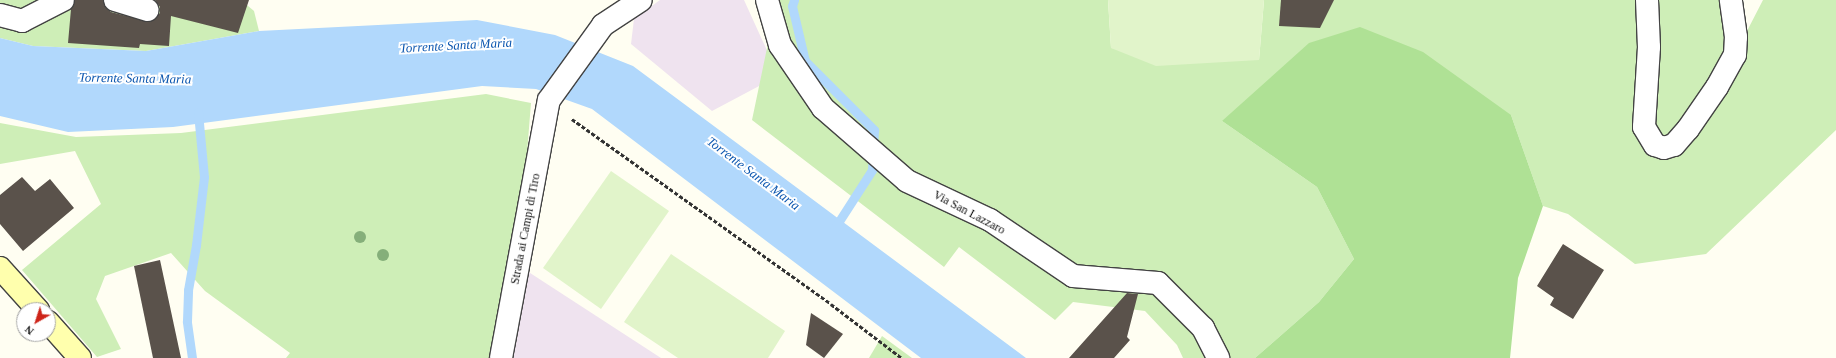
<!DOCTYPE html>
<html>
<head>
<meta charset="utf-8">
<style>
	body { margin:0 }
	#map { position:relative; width:1836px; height:358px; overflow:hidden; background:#fffef2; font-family:"Times New Roman",serif }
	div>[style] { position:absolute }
	.industrial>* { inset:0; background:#efe3ef }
	.green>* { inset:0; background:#ceeeb7 }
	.forest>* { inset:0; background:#afe195 }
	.pitch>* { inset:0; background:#e1f4ca }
	.water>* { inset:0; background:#b1d8fc }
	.stream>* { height:9px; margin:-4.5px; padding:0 4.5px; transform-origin:4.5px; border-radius:4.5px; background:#b1d8fc }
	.building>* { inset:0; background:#5a524b }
	.path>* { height:2.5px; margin-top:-1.25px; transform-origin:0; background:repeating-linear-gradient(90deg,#323232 0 4px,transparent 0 6px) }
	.roads { filter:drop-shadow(1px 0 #434343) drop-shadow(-1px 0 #434343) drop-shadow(0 1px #434343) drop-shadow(0 -1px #434343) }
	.street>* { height:22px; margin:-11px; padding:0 11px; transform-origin:11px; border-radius:11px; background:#fff }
	.secondary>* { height:22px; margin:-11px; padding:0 11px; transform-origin:11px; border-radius:11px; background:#ffffad }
	.trees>* { width:12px; height:12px; margin:-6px; border-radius:50%; background:#85af7a }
	span { translate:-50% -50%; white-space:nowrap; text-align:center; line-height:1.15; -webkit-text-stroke:4px #fff; paint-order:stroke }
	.street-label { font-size:12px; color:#101010 }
	.water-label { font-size:13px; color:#0b56af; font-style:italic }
	.north { position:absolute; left:16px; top:302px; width:40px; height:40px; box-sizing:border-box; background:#fff; border:1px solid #9f9f9f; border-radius:50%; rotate:219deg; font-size:11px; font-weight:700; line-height:16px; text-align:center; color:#101010 }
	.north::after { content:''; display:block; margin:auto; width:14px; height:18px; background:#ce2419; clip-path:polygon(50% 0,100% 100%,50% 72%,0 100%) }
</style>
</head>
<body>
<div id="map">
	<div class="industrial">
		<i style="clip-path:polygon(660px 0,744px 0,774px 66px,761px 85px,712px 111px,631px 44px,634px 19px)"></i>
		<i style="clip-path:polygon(527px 271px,661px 358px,511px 358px)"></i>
	</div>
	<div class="green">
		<i style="clip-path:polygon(0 0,241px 0,254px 11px,259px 31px,146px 51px,33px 46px,0 38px)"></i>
		<i style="clip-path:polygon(777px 0,1108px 0,1111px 48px,1259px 60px,1264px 0,1731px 0,1747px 31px,1763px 0,1836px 0,1836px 130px,1706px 254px,1635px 264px,1568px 214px,1543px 206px,1511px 115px,1222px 121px,1317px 187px,1354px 259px,1319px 302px,1255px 358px,1183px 358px,1177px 345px,1145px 311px,1073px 302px,1055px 320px,959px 247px,944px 267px,752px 120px)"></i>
		<i style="clip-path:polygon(486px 94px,531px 103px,527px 153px,501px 315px,491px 358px,286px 358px,290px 353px,205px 291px,171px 253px,105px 276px,96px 299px,121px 349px,97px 357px,22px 270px,101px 204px,75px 151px,0 164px,0 123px,76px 137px,181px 133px)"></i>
		<i style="clip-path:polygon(882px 336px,912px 358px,869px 358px)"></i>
	</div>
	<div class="forest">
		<i style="clip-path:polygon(1360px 27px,1423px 52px,1511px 115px,1543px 206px,1518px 278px,1510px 358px,1255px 358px,1319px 302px,1354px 259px,1317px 187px,1222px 121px,1309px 43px)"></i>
	</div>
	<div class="pitch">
		<i style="clip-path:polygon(1108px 0,1264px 0,1259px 60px,1156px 66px,1111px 48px)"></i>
		<i style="clip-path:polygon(611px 171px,669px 211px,601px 309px,543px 268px)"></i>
		<i style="clip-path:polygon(671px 254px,785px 331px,768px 358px,678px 358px,624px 322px)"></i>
	</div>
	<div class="water">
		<i style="clip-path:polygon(477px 20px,555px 35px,633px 66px,1026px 358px,921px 358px,592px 109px,536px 89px,482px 86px,173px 127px,68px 132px,0 116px,0 38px,33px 46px,146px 51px,259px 31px)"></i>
	</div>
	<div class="stream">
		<i style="left:794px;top:0;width:6px;rotate:108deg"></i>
		<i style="left:792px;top:6px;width:57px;rotate:76.7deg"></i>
		<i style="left:805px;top:61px;width:98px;rotate:45deg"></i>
		<i style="left:874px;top:130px;width:40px;rotate:92.9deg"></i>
		<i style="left:872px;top:170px;width:70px;rotate:122.8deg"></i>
		<i style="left:192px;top:358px;width:37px;rotate:-98deg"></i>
		<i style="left:187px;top:321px;width:31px;rotate:-88deg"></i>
		<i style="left:188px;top:290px;width:46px;rotate:-79.9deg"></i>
		<i style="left:196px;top:245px;width:68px;rotate:-83.3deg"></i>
		<i style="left:204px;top:177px;width:65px;rotate:-95.3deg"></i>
	</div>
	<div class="building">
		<i style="clip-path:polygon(75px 0,103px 0,106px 8px,111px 12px,150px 22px,160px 13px,160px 7px,155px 0,249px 0,238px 33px,171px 16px,169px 46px,140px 44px,139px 48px,68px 43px,71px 9px)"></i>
		<i style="clip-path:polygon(1281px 0,1334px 0,1320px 28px,1279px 26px)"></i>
		<i style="clip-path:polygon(22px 177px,35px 191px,50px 179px,74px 208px,23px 251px,0 224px,0 195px)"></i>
		<i style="clip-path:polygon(1563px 244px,1604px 270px,1573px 319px,1550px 305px,1554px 298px,1537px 286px)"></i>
		<i style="clip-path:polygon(160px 260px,181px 358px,153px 358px,134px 266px)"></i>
		<i style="clip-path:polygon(1127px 293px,1138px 294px,1127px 337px,1130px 340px,1114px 358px,1069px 358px)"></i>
		<i style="clip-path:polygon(811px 313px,843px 334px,824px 358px,806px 345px)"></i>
	</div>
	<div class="path">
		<i style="left:572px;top:119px;width:318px;rotate:35.5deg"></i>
		<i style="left:831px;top:304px;width:89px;rotate:37.3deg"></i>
	</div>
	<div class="roads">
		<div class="street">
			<i style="left:115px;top:0;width:34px;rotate:17deg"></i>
			<i style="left:767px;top:0;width:47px;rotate:73.9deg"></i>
			<i style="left:780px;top:45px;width:76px;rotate:55.7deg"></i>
			<i style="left:823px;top:108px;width:111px;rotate:41deg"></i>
			<i style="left:907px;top:181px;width:92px;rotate:25.2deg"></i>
			<i style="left:990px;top:220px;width:100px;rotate:34deg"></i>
			<i style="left:1073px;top:276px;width:85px;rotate:4.7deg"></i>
			<i style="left:1158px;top:283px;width:64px;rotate:45deg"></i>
			<i style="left:1203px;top:328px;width:34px;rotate:63deg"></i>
			<i style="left:1647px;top:0;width:47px;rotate:87.6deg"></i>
			<i style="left:1649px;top:47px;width:80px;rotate:93.6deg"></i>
			<i style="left:1644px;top:127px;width:21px;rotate:59deg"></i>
			<i style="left:1655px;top:145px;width:9px;rotate:18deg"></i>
			<i style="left:1664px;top:148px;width:10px;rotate:-17deg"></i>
			<i style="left:1674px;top:145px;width:21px;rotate:-49deg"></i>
			<i style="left:1688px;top:129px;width:51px;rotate:-55.4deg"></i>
			<i style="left:1717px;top:87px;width:37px;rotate:-61deg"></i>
			<i style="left:1735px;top:55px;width:18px;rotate:-87deg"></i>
			<i style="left:1736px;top:37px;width:37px;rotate:-98deg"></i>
			<i style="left:0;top:15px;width:23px;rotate:15deg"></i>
			<i style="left:22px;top:21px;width:46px;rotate:-27.1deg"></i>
			<i style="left:501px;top:358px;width:262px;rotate:-79.5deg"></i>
			<i style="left:549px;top:100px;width:92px;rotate:-54.2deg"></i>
			<i style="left:603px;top:25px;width:45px;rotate:-33.3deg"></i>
		</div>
		<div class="secondary">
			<i style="left:0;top:268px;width:57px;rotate:47.9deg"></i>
			<i style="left:48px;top:322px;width:48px;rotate:48.4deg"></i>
		</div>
	</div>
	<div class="trees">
		<i style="left:360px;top:237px"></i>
		<i style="left:383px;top:255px"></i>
	</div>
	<div class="street-label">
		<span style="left:969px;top:213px;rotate:28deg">Via San Lazzaro</span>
		<span style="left:526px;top:229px;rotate:-79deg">Strada ai Campi di Tiro</span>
	</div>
	<div class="water-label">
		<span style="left:456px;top:46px;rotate:-3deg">Torrente Santa Maria</span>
		<span style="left:135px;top:79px;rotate:1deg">Torrente Santa Maria</span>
		<span style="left:753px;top:174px;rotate:37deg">Torrente Santa Maria</span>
	</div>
	<div class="north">N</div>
</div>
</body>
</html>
